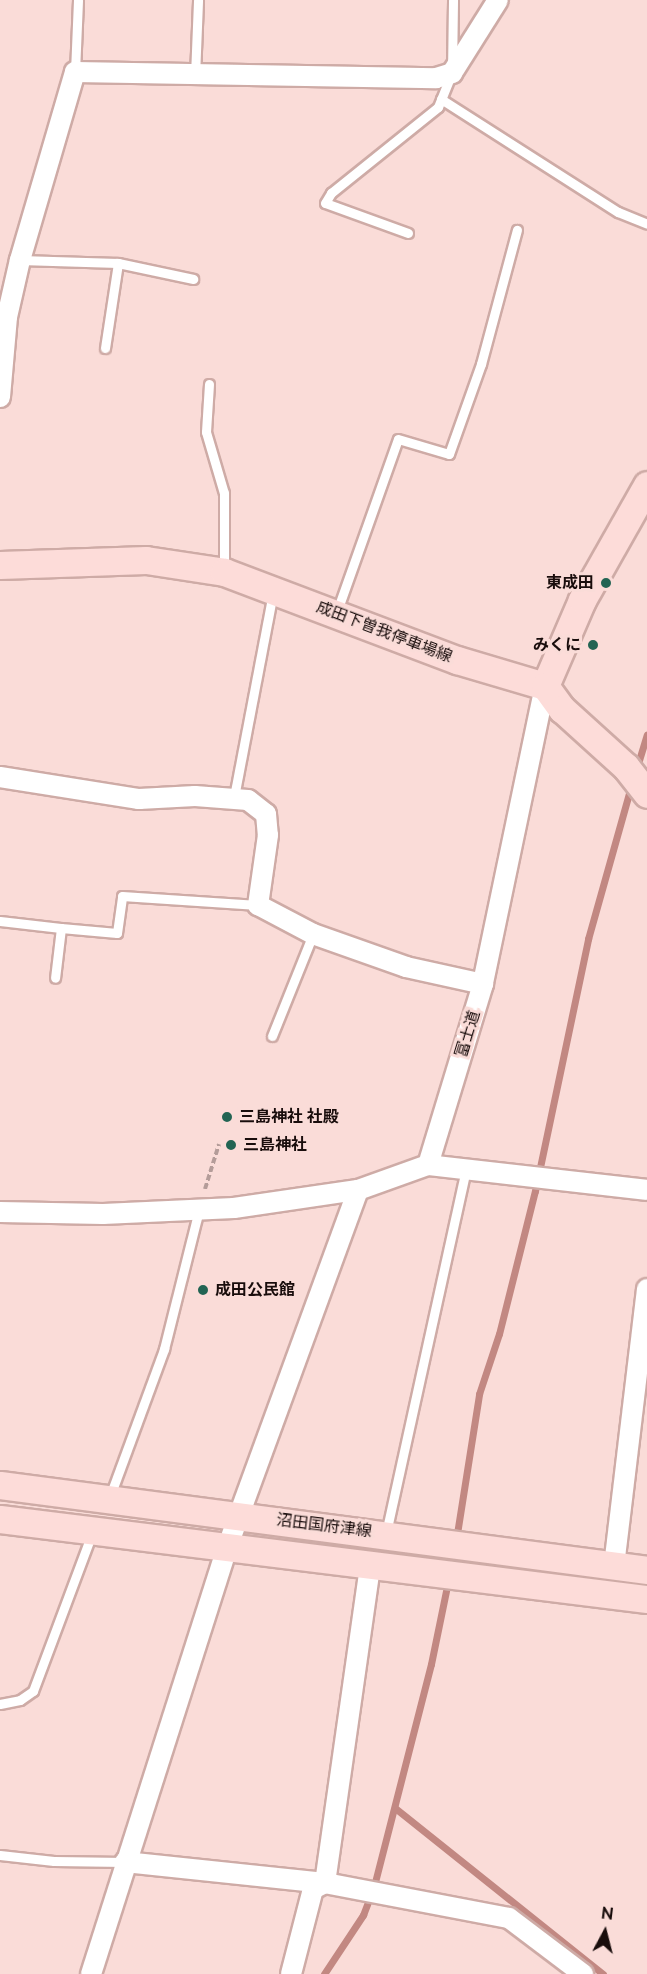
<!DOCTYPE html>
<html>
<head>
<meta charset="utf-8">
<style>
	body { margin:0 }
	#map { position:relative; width:647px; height:1974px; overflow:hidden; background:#fadcd8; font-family:Raleway,"Noto Sans JP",sans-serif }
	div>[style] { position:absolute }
	.stream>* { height:7px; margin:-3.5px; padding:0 3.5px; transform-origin:3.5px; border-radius:3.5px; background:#c28882 }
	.path>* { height:4px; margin-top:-2px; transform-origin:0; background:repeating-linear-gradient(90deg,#b49c99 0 6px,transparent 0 9px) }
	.roads { filter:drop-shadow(2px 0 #ceaba6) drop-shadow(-2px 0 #ceaba6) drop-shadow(0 2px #ceaba6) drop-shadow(0 -2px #ceaba6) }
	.lane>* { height:9px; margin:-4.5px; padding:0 4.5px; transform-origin:4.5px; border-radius:4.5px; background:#fff }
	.street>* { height:20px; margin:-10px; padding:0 10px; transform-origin:10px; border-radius:10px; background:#fff }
	.secondary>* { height:27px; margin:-13.5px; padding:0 13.5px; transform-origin:13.5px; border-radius:13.5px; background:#fddcd9 }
	.dots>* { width:16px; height:16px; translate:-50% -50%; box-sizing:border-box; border:3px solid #fadcd8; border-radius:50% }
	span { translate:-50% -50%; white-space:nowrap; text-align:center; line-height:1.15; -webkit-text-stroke:6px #fadcd8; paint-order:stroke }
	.poi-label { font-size:16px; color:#190d0c; font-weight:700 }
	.right { translate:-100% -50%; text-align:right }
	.left { translate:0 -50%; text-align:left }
	.street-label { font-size:16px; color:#190d0c }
	.north { position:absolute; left:575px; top:1902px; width:60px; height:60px; -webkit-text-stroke:4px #fadcd8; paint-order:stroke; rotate:7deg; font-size:16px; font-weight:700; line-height:24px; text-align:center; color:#190d0c }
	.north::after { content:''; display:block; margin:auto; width:21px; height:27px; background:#190d0c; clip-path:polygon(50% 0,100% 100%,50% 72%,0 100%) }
</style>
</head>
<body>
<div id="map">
	<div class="stream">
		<i style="left:636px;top:770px;width:37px;rotate:-73deg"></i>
		<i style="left:456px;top:1540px;width:148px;rotate:-81deg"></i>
		<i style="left:479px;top:1394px;width:63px;rotate:-71.6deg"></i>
		<i style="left:499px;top:1334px;width:147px;rotate:-75.9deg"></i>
		<i style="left:535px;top:1191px;width:258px;rotate:-78.1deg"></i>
		<i style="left:588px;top:939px;width:159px;rotate:-74.3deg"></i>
		<i style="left:395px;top:1808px;width:266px;rotate:38.6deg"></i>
		<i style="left:324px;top:1974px;width:71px;rotate:-56.5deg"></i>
		<i style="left:363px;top:1915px;width:31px;rotate:-69deg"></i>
		<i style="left:374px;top:1886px;width:229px;rotate:-75.6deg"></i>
		<i style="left:431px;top:1664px;width:85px;rotate:-78.4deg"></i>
	</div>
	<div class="path">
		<i style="left:205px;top:1189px;width:47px;rotate:-72.7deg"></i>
	</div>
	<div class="roads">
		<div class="lane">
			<i style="left:75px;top:72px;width:72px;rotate:-87.6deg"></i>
			<i style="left:195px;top:76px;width:76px;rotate:-87.7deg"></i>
			<i style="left:441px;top:99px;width:210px;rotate:32.6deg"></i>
			<i style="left:618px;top:212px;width:31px;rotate:22deg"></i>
			<i style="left:408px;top:233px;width:88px;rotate:-160.1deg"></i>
			<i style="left:325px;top:203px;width:12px;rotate:-59deg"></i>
			<i style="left:331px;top:193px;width:137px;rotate:-38.8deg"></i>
			<i style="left:438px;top:107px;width:37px;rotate:-68deg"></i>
			<i style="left:452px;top:73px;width:73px;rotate:-89.2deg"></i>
			<i style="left:20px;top:260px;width:98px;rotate:1.8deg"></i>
			<i style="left:118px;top:263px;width:77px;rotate:12deg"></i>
			<i style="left:105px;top:348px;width:86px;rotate:-81.3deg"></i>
			<i style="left:209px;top:384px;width:48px;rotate:93.6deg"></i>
			<i style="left:206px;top:432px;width:64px;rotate:73.6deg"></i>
			<i style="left:224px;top:493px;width:77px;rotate:90deg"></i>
			<i style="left:337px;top:611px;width:182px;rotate:-70.5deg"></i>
			<i style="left:398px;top:439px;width:53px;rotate:16.4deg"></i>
			<i style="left:449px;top:454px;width:96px;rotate:-70.4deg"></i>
			<i style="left:481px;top:364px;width:139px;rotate:-75deg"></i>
			<i style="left:234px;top:797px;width:209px;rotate:-79.2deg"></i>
			<i style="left:0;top:921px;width:61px;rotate:6.5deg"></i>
			<i style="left:61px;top:928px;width:50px;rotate:96.8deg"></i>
			<i style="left:61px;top:928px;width:56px;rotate:5.1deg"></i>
			<i style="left:117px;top:933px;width:37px;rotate:-82deg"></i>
			<i style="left:122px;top:896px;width:136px;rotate:3.8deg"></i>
			<i style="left:272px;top:1036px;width:110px;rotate:-68.1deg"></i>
			<i style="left:110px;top:1496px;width:157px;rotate:-69.8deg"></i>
			<i style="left:164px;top:1349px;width:143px;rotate:-75.9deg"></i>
			<i style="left:386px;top:1533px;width:372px;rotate:-77.6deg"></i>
			<i style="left:0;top:1704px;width:20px;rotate:-11deg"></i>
			<i style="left:20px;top:1700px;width:16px;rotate:-35deg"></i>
			<i style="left:33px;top:1691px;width:169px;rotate:-69.5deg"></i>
			<i style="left:0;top:1855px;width:54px;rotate:6.3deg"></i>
			<i style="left:54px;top:1861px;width:71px;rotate:0.8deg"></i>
		</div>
		<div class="street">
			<i style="left:0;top:397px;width:80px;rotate:-85deg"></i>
			<i style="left:7px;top:317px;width:58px;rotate:-77.2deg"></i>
			<i style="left:20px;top:260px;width:196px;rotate:-73.7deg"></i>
			<i style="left:75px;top:72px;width:361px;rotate:1deg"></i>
			<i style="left:436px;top:78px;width:17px;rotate:-17deg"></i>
			<i style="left:452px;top:73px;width:86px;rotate:-57.8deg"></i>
			<i style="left:545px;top:686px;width:304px;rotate:101.8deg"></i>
			<i style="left:483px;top:984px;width:189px;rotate:106.9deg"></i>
			<i style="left:428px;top:1165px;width:220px;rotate:6.5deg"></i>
			<i style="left:0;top:777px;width:141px;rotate:9deg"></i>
			<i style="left:139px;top:799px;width:56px;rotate:-3.1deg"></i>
			<i style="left:195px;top:796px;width:53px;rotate:4.3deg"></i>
			<i style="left:248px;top:800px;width:23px;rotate:38deg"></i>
			<i style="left:266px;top:814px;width:21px;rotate:85deg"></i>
			<i style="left:268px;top:835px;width:71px;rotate:98.1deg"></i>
			<i style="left:258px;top:905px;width:62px;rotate:27.8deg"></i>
			<i style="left:313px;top:934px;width:99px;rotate:19.5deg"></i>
			<i style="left:406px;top:967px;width:79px;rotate:12.4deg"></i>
			<i style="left:0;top:1212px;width:103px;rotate:1.1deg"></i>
			<i style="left:103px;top:1214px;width:131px;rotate:-2.6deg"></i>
			<i style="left:234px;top:1208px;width:125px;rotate:-8.3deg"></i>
			<i style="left:614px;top:1566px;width:279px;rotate:-83.2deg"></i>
			<i style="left:125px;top:1862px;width:201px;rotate:6deg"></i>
			<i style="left:325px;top:1883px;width:187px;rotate:10.8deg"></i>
			<i style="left:509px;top:1918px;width:93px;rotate:37.1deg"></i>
			<i style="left:91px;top:1974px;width:447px;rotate:-72.3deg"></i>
			<i style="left:227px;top:1548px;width:381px;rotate:-69.9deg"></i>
			<i style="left:358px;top:1190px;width:74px;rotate:-19.7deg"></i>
			<i style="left:291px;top:1974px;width:88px;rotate:-75.5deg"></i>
			<i style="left:313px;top:1889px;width:13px;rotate:-27deg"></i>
			<i style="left:325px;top:1883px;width:319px;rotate:-81.9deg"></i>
		</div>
		<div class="secondary">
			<i style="left:0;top:565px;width:146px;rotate:-2deg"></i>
			<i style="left:146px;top:560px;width:79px;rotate:8.7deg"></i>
			<i style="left:224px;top:572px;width:249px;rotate:20.7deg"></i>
			<i style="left:457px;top:660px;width:92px;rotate:16.5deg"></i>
			<i style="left:545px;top:686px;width:94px;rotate:-66.7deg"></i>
			<i style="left:582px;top:600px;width:132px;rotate:-60.5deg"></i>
			<i style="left:545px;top:686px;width:29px;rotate:54deg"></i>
			<i style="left:562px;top:709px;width:86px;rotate:42.2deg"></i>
			<i style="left:626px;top:767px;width:34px;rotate:52deg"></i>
			<i style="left:0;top:1485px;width:653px;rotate:7.48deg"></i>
			<i style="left:0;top:1519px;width:652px;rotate:7.05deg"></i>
		</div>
	</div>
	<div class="dots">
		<i style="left:606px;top:583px;background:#226453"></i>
		<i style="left:593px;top:645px;background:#226453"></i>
		<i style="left:227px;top:1117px;background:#226453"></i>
		<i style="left:231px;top:1145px;background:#226453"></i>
		<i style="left:203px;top:1290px;background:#226453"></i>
	</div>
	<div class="poi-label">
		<span class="right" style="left:594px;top:583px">東成田</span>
		<span class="right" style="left:581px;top:645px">みくに</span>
		<span class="left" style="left:239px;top:1117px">三島神社 社殿</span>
		<span class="left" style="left:243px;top:1145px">三島神社</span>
		<span class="left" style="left:215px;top:1290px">成田公民館</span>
	</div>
	<div class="street-label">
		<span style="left:384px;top:632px;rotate:21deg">成田下曽我停車場線</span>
		<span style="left:468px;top:1034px;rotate:-73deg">富士道</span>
		<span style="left:324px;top:1526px;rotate:7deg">沼田国府津線</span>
	</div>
	<div class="north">N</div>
</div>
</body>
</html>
